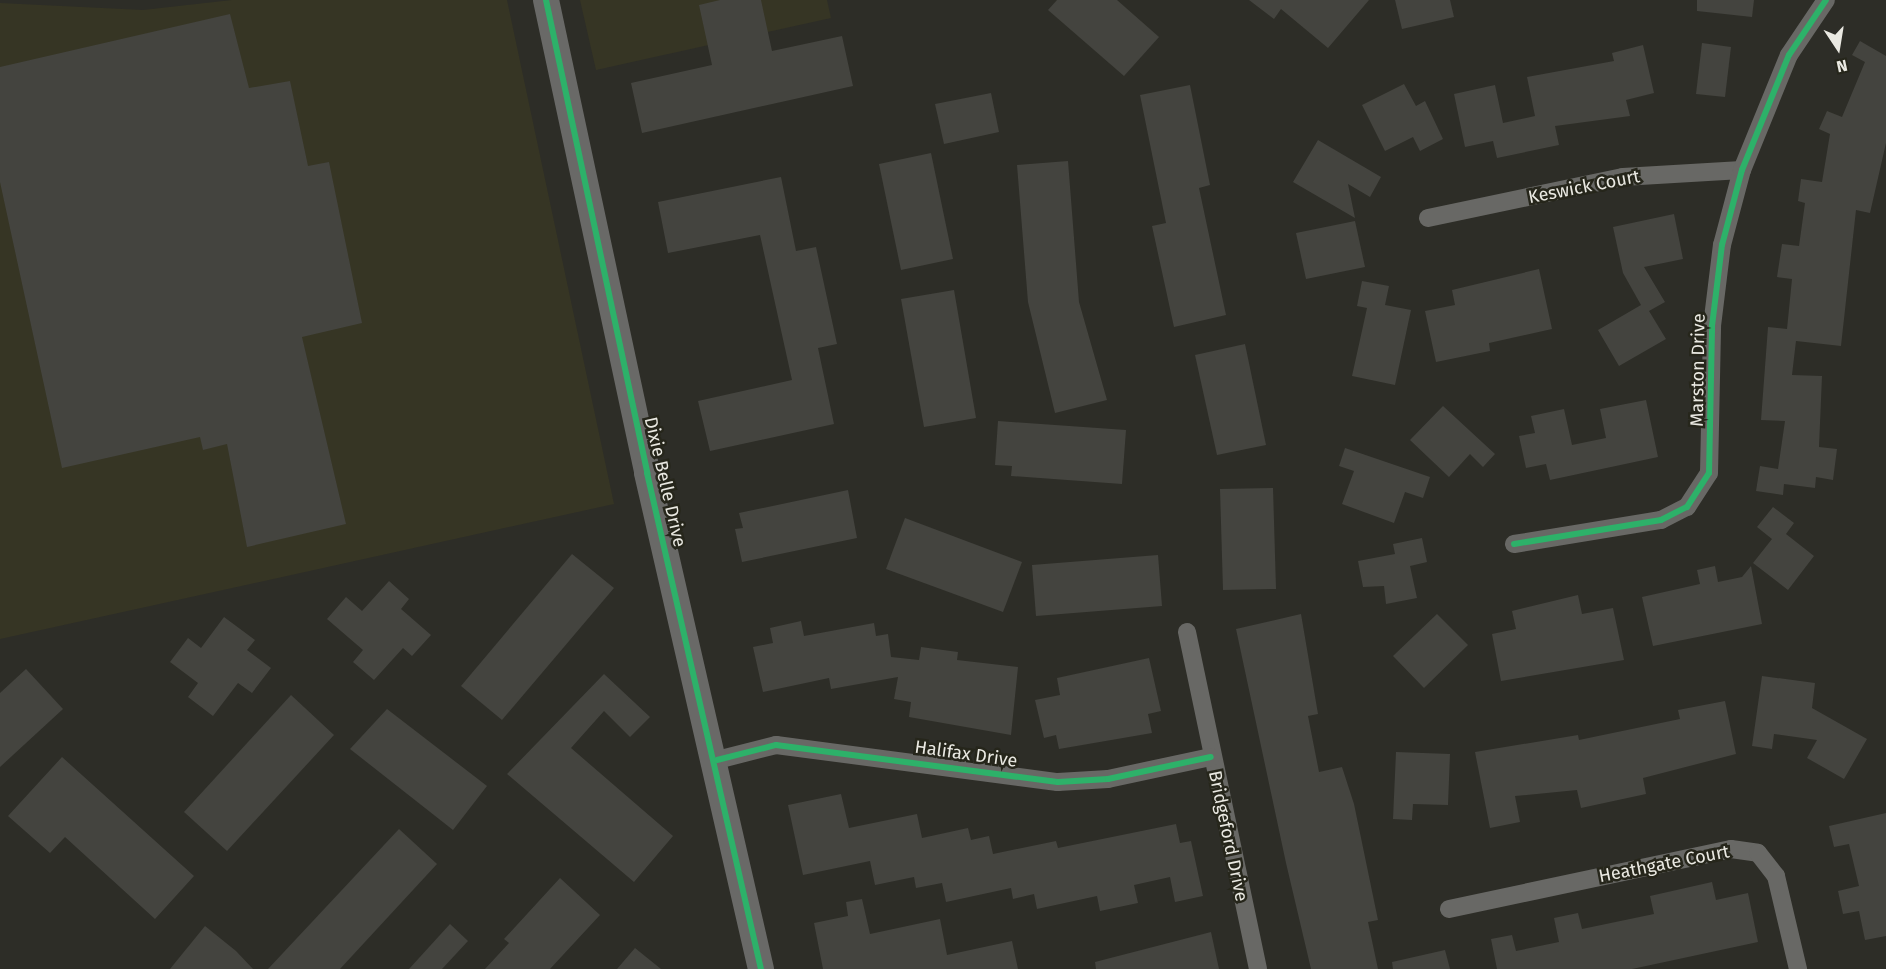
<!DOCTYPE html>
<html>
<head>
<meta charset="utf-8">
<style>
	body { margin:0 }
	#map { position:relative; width:1886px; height:969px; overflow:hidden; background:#2d2d27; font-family:"Fira Sans",sans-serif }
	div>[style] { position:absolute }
	.built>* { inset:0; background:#363524 }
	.building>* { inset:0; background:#44443f }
	.street>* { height:18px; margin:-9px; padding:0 9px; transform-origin:9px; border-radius:9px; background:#686865 }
	.secondary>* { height:26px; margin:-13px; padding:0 13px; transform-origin:13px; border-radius:13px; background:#696967 }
	.cycleway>* { height:6px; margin:-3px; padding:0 3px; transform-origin:3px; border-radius:3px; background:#2db169 }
	span { translate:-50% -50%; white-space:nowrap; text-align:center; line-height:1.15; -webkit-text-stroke:5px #26261b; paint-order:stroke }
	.street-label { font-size:18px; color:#eae9e2 }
	.north { position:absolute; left:1808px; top:18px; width:60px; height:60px; -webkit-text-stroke:4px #26261b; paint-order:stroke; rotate:168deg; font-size:16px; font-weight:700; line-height:24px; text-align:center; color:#eae9e2 }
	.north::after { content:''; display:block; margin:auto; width:21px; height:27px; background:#eae9e2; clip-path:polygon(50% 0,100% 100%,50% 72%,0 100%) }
</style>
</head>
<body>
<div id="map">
	<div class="built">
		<i style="clip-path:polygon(232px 0,507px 0,614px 504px,0 639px,0 3px,143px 10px)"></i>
		<i style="clip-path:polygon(580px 0,827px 0,831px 18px,596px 70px)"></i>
	</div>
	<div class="building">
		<i style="clip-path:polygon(720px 0,761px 0,772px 51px,842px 36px,853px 86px,642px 133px,631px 83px,712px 65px,699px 5px)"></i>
		<i style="clip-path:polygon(1057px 0,1117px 0,1159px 37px,1124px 76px,1048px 10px)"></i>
		<i style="clip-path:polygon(1249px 0,1369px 0,1328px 48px,1281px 9px,1274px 19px)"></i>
		<i style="clip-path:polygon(1395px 0,1450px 0,1454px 17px,1402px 29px)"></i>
		<i style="clip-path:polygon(1697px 0,1754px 0,1752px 17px,1697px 11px)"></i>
		<i style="clip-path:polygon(230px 14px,249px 88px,290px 81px,308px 166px,329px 162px,362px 323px,302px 337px,346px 524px,247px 547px,227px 444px,203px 450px,200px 437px,62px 468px,0 182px,0 67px)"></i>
		<i style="clip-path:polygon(1860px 41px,1886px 56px,1886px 143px,1870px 213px,1856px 210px,1841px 346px,1796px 341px,1792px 375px,1822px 376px,1819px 447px,1837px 449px,1833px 480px,1816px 477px,1815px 488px,1784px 484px,1783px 495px,1756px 491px,1760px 466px,1778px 469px,1785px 421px,1761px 420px,1768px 327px,1787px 329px,1792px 279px,1777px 277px,1782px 244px,1799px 246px,1805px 203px,1798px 201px,1801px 179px,1822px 182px,1830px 134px,1819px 129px,1827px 111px,1842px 117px,1865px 62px,1852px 55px)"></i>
		<i style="clip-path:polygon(1702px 43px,1731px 47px,1725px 97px,1696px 94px)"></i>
		<i style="clip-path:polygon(1643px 45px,1654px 93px,1626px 100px,1630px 116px,1555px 126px,1559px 145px,1497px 158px,1493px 141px,1465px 147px,1454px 94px,1495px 85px,1503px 123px,1535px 116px,1527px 77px,1614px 61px,1612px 53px)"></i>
		<i style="clip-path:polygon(1404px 84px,1416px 106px,1425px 101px,1443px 139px,1420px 151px,1413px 137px,1385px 151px,1362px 105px)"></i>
		<i style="clip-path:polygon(1190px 85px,1210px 185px,1199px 188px,1226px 315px,1174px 327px,1152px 226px,1166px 223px,1140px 95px)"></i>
		<i style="clip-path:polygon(991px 93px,999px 132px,944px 144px,935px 104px)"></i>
		<i style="clip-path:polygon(1318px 140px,1381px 177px,1370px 197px,1348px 184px,1355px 218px,1293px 182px)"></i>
		<i style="clip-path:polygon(931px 153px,953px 259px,901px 270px,879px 164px)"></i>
		<i style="clip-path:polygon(1068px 161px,1079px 302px,1107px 400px,1055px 413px,1028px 302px,1017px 165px)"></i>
		<i style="clip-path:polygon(781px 177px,796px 251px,816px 247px,837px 344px,818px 348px,834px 424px,710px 451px,698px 401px,792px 380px,760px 235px,668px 253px,658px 202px)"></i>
		<i style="clip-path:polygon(1674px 214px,1683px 259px,1644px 267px,1665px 302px,1649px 311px,1666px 339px,1619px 366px,1598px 330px,1641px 305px,1623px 273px,1613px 227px)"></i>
		<i style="clip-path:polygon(1355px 221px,1365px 267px,1306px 279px,1296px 233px)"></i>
		<i style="clip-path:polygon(1539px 269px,1552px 329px,1489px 343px,1490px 351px,1436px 362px,1425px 311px,1455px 305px,1452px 290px)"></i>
		<i style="clip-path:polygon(1362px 281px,1389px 286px,1385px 305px,1411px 310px,1395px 385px,1352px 376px,1367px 308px,1357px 306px)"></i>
		<i style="clip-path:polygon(954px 290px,976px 418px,924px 427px,901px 299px)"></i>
		<i style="clip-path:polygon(1245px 344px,1266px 445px,1217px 455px,1195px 355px)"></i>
		<i style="clip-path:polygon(1646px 400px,1658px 457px,1550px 480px,1546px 464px,1526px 468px,1519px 436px,1535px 433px,1531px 416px,1564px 409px,1572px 445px,1606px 438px,1600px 409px)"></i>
		<i style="clip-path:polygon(1443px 406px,1495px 454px,1483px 467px,1470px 454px,1449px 477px,1410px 440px)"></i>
		<i style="clip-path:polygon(998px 421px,1126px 430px,1122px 484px,1011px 476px,1012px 466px,995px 465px)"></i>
		<i style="clip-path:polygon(1345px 448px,1430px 477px,1423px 498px,1405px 492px,1394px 523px,1342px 504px,1354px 471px,1339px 466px)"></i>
		<i style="clip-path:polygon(1273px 488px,1276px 589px,1223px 590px,1220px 489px)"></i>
		<i style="clip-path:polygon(848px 490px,857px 538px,742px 562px,735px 529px,743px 528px,739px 513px)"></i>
		<i style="clip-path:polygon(1773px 507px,1794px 523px,1786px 534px,1814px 556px,1788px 590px,1753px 563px,1772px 539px,1757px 527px)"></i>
		<i style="clip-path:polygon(905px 518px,1022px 562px,1003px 612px,886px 569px)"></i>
		<i style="clip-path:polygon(1422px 538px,1427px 562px,1410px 566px,1417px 598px,1386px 604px,1384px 586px,1363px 587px,1358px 561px,1395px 554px,1393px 544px)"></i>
		<i style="clip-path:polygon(572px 554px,614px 588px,502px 720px,461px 686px)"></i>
		<i style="clip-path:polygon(1158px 555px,1162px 606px,1036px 616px,1032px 565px)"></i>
		<i style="clip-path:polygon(1715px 566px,1718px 582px,1742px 577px,1751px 566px,1762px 624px,1653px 646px,1642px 597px,1700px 584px,1697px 570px)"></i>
		<i style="clip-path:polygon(389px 581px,409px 599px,401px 609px,431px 635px,412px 656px,403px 648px,374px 680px,353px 662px,363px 650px,327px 619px,346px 597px,362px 611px)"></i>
		<i style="clip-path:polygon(1578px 595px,1582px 614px,1613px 608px,1624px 660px,1501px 681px,1492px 634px,1516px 629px,1512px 611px)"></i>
		<i style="clip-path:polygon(1301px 614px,1318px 714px,1308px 716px,1319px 772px,1342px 767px,1354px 804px,1378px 920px,1368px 922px,1378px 969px,1311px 969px,1286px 863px,1236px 629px)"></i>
		<i style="clip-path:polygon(1437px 614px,1468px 645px,1424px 688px,1393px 656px)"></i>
		<i style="clip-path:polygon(224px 617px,255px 640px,247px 650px,271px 668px,252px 693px,238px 683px,213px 716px,188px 697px,198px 683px,170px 662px,188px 638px,201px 648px)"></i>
		<i style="clip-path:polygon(801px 621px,804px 636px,874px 623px,876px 636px,888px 634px,891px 657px,919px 660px,921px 647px,958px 652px,957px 660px,1018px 667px,1011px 735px,909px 717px,911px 702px,894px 699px,898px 677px,831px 689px,829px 678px,763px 692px,753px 647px,773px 643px,770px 628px)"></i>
		<i style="clip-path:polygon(1149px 658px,1161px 711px,1148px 714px,1152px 733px,1059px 749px,1056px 735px,1044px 738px,1035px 700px,1060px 695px,1057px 678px)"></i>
		<i style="clip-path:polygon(26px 669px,63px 709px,0 767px,0 693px)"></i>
		<i style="clip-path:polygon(604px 674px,650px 717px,630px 737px,604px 711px,571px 748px,673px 836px,634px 882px,507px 774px)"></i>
		<i style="clip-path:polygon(1762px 676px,1815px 683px,1812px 708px,1867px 739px,1844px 779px,1807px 758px,1817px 740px,1774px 734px,1772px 749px,1752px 746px)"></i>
		<i style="clip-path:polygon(291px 695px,334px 735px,227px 851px,184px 812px)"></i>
		<i style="clip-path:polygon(1725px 701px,1736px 754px,1643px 778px,1646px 794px,1581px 808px,1577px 790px,1515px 796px,1520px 822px,1490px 828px,1475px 752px,1578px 735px,1579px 740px,1680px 719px,1678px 710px)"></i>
		<i style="clip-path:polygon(387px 709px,487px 786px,453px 830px,350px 749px)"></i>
		<i style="clip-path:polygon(1396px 752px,1450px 754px,1448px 805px,1413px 804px,1412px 820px,1393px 819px)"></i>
		<i style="clip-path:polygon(62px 757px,194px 876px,155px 919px,65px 837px,50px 853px,8px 816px)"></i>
		<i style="clip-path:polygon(841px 794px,849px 828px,917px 814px,922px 838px,968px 828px,971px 840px,989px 836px,993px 854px,1056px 841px,1058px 848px,1176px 824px,1180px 843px,1191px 841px,1203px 896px,1175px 902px,1170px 877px,1134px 885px,1138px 903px,1100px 911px,1097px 896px,1037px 909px,1034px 894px,1013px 899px,1011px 888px,946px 902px,942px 883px,916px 888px,914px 877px,875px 885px,870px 861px,803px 875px,788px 805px)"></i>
		<i style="clip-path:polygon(1886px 813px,1886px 936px,1865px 940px,1859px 911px,1843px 914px,1838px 891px,1859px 886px,1849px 844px,1834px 847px,1829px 826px)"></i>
		<i style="clip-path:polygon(399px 829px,437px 864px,340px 969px,268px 969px)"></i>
		<i style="clip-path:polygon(560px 878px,600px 915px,550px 969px,485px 969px,509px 943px,504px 939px)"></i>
		<i style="clip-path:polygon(1712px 882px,1716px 900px,1748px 893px,1758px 942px,1632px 969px,1497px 969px,1491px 939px,1512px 935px,1516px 951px,1559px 942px,1554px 918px,1578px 913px,1582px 929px,1654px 914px,1650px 896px)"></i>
		<i style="clip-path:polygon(862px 899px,870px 934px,940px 919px,947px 955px,1012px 941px,1018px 969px,823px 969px,814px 923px,848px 916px,846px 902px)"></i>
		<i style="clip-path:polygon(450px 924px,468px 941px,442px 969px,409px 969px)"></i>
		<i style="clip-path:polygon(205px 926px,236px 951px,253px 969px,170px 969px)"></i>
		<i style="clip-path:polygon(1211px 932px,1219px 969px,1096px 969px,1095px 962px)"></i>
		<i style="clip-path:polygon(635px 948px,661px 969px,617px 969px)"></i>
		<i style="clip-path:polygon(1445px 950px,1450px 969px,1393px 969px,1392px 962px)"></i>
	</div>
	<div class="street">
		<i style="left:1428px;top:218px;width:199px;rotate:-11.9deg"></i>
		<i style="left:1623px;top:177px;width:119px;rotate:-3.4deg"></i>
		<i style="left:1514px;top:544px;width:149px;rotate:-9.3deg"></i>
		<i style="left:1661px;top:520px;width:29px;rotate:-27deg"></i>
		<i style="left:1687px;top:507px;width:40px;rotate:-57.1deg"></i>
		<i style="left:1709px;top:473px;width:147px;rotate:-88.8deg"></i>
		<i style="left:1712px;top:326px;width:82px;rotate:-83deg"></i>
		<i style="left:1722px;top:245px;width:78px;rotate:-75.1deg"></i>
		<i style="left:1742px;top:170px;width:124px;rotate:-67.8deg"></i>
		<i style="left:1789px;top:55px;width:66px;rotate:-56.1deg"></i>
		<i style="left:1187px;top:632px;width:344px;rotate:78.1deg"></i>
		<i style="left:717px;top:760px;width:61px;rotate:-14.3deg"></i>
		<i style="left:776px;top:745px;width:284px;rotate:7.5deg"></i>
		<i style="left:1058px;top:782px;width:50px;rotate:-3.4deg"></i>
		<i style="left:1108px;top:779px;width:105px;rotate:-12.1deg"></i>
		<i style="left:1449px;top:909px;width:288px;rotate:-12deg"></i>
		<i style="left:1731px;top:849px;width:27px;rotate:8deg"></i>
		<i style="left:1758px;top:853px;width:29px;rotate:52deg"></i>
		<i style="left:1776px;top:876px;width:96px;rotate:76.7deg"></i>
	</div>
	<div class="secondary">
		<i style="left:546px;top:0;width:484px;rotate:77.9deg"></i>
		<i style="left:647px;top:473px;width:509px;rotate:77.06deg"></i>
	</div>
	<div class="cycleway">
		<i style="left:546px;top:0;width:484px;rotate:77.9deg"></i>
		<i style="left:647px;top:473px;width:509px;rotate:77.06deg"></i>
		<i style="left:1514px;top:544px;width:149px;rotate:-9.3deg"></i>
		<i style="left:1661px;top:520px;width:29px;rotate:-27deg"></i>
		<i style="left:1687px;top:507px;width:40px;rotate:-57.1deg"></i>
		<i style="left:1709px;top:473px;width:147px;rotate:-88.8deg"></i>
		<i style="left:1712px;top:326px;width:82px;rotate:-83deg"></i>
		<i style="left:1722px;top:245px;width:78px;rotate:-75.1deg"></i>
		<i style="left:1742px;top:170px;width:124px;rotate:-67.8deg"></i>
		<i style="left:1789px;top:55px;width:66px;rotate:-56.1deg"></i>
		<i style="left:717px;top:760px;width:61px;rotate:-14.3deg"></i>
		<i style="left:776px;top:745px;width:284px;rotate:7.5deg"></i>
		<i style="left:1058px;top:782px;width:50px;rotate:-3.4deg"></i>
		<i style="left:1108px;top:779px;width:105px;rotate:-12.1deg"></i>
	</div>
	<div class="street-label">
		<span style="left:1584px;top:187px;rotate:-11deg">Keswick Court</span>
		<span style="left:1698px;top:370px;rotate:-89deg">Marston Drive</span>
		<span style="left:665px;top:482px;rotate:77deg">Dixie Belle Drive</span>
		<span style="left:966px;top:754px;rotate:8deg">Halifax Drive</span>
		<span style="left:1228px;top:836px;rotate:78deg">Bridgeford Drive</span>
		<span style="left:1664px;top:864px;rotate:-11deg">Heathgate Court</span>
	</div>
	<div class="north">N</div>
</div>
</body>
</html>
